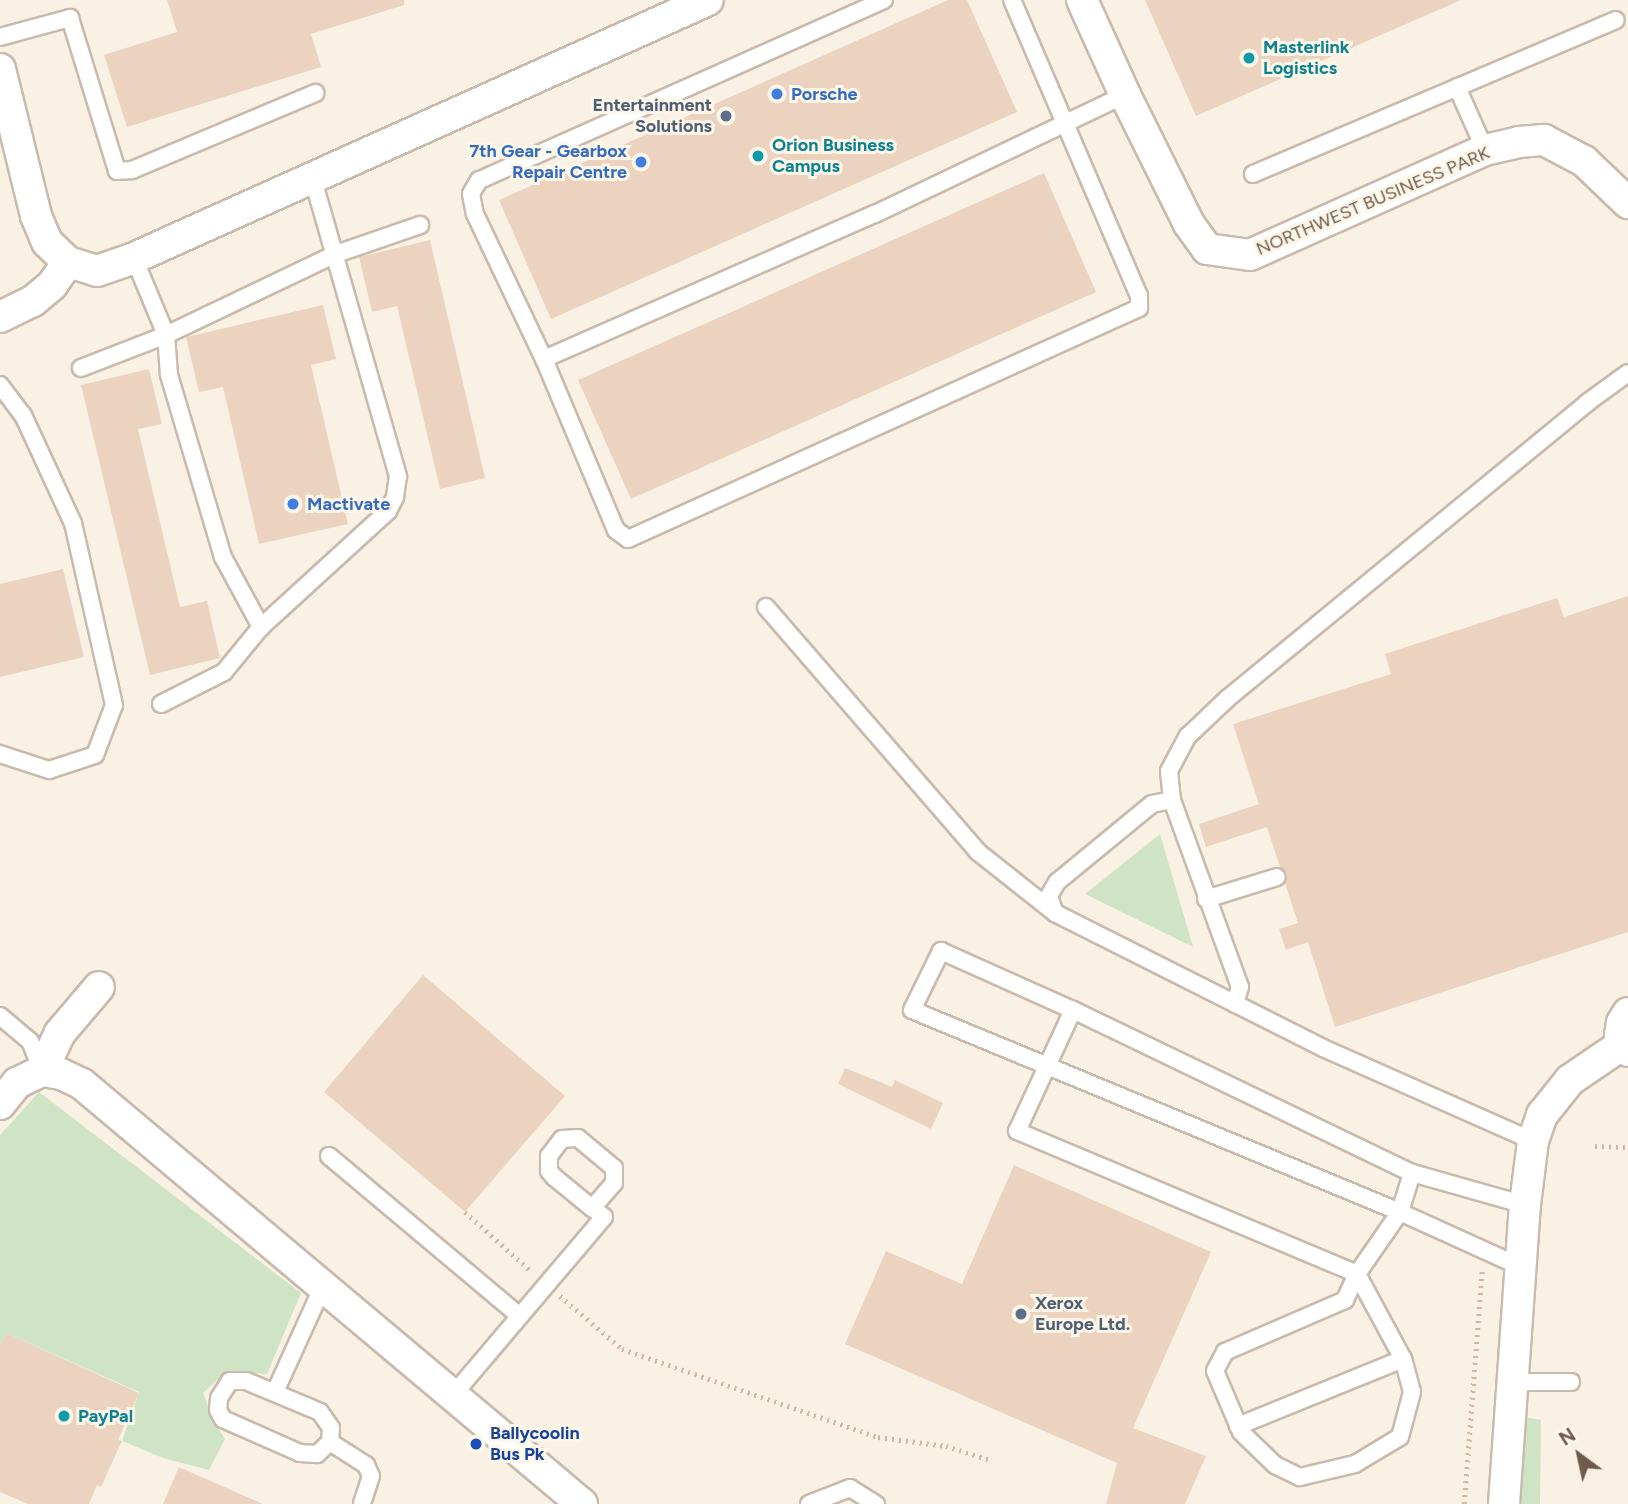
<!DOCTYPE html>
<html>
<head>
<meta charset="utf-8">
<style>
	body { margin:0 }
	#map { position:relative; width:1628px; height:1504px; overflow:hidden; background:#f9f2e4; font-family:Figtree,sans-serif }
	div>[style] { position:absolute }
	.green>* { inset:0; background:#cfe4c4 }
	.building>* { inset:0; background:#ebd3bf }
	.path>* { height:4.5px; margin-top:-2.25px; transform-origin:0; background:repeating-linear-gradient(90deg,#cfb7a3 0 2px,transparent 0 7px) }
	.roads { filter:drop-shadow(2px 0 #c8baac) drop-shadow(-2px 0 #c8baac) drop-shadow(0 2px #c8baac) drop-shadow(0 -2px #c8baac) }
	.service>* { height:16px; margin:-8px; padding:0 8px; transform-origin:8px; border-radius:8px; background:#fff }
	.minor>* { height:30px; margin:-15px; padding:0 15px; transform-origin:15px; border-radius:15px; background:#fff }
	.dots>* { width:19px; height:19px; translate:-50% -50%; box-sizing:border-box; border:4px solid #fcf6e9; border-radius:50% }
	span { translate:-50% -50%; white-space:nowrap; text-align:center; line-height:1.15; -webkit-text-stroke:6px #fcf6e9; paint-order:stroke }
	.culture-label { font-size:18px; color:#0d838f; font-weight:700 }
	.left { translate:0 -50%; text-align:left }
	.shop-label { font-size:18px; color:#366cbe; font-weight:700 }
	.right { translate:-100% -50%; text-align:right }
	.service-label { font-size:18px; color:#4e5e75; font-weight:700 }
	.street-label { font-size:18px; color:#6e5b4d }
	.transit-label { font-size:18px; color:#164399; font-weight:700 }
	.north { position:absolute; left:1544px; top:1420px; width:70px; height:70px; -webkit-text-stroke:5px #fcf6e9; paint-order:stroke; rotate:327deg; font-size:19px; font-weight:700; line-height:28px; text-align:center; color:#6e5b4d }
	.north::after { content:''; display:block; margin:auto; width:24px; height:32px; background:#6e5b4d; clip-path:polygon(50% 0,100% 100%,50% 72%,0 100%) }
</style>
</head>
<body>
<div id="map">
	<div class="green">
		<i style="clip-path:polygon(1160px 834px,1193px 947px,1085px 894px)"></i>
		<i style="clip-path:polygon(39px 1092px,301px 1293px,267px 1374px,226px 1372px,203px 1393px,213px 1420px,225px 1439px,209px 1470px,163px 1458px,122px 1441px,139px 1392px,6px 1333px,0 1346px,0 1135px)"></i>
		<i style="clip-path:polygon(1525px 1417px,1541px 1420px,1540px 1504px,1518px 1504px)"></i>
	</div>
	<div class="building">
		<i style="clip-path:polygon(167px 0,404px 0,404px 5px,311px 34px,321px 67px,127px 127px,104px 55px,177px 32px)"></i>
		<i style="clip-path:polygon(948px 0,967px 0,1017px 112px,551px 319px,499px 200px)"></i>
		<i style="clip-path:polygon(1145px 0,1461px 0,1196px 116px)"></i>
		<i style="clip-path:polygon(1044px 173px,1096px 292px,631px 499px,578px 380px)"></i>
		<i style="clip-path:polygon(430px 240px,485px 478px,440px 489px,397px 306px,372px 312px,359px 257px)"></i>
		<i style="clip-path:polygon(323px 305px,336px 359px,311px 365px,348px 524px,259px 544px,223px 387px,199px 392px,186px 337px)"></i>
		<i style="clip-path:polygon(149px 369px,162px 424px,138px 429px,180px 607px,207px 601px,220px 658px,150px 675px,81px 385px)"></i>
		<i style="clip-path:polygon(63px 569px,84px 657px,0 677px,0 584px)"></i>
		<i style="clip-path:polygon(1628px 596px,1628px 932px,1335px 1027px,1308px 942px,1286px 950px,1279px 929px,1298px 923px,1285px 883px,1287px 873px,1280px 867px,1267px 827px,1206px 847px,1199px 824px,1259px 804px,1233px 724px,1391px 674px,1385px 654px,1557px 598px,1564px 617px)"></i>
		<i style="clip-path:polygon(423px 975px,565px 1096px,465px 1212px,324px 1092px)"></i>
		<i style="clip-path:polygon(845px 1068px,892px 1087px,895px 1080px,943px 1103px,931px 1129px,838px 1084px)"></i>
		<i style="clip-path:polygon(1014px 1165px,1211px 1252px,1133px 1428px,1206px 1456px,1185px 1504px,1106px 1504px,1117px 1463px,845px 1344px,886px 1251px,962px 1284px)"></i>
		<i style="clip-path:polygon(6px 1333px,139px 1393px,118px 1440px,122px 1441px,101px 1487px,97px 1485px,89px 1504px,28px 1504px,0 1492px,0 1346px)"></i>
		<i style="clip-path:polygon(179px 1467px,263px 1504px,163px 1504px)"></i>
	</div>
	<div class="path">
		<i style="left:1595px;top:1146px;width:33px;rotate:2deg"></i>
		<i style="left:465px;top:1212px;width:90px;rotate:41.8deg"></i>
		<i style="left:560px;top:1296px;width:82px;rotate:40.5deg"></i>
		<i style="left:622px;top:1349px;width:271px;rotate:19deg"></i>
		<i style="left:878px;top:1437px;width:69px;rotate:7.5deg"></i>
		<i style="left:946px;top:1446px;width:46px;rotate:17.7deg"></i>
		<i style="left:1464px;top:1504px;width:237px;rotate:-85.6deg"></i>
	</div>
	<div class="roads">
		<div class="service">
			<i style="left:884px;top:0;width:443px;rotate:156deg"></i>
			<i style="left:479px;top:180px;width:16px;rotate:120deg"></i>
			<i style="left:471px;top:194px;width:20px;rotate:79deg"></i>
			<i style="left:475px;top:214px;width:161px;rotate:64.6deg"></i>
			<i style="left:544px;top:359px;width:186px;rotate:67.2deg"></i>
			<i style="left:616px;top:530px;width:15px;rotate:37deg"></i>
			<i style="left:628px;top:539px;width:561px;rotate:-24.33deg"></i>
			<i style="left:1139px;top:308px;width:12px;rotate:-90deg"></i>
			<i style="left:1139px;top:296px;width:322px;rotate:-113.2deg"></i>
			<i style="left:0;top:37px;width:73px;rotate:-15.2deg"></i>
			<i style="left:70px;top:18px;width:160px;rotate:72.9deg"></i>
			<i style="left:117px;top:171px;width:15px;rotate:-4deg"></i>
			<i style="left:132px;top:170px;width:199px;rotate:-22.8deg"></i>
			<i style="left:1457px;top:87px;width:69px;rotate:66deg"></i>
			<i style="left:1253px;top:174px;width:394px;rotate:-23deg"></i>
			<i style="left:134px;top:258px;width:83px;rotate:67.4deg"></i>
			<i style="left:166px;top:335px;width:40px;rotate:85.7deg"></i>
			<i style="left:169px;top:375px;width:190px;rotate:73.5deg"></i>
			<i style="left:223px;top:557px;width:80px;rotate:61.5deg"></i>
			<i style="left:544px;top:359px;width:361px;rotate:-23.7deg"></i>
			<i style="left:875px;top:214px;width:277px;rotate:-25.5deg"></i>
			<i style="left:81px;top:368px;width:91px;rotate:-21.2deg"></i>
			<i style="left:166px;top:335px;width:188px;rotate:-25.5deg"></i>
			<i style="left:336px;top:254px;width:89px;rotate:-19deg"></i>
			<i style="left:0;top:385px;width:38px;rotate:53deg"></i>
			<i style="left:23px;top:415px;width:119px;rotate:65.2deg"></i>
			<i style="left:73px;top:523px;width:187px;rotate:77.3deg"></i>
			<i style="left:114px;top:705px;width:53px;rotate:110.8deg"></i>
			<i style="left:95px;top:755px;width:48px;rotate:161.9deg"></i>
			<i style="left:49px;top:770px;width:52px;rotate:-161.9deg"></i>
			<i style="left:766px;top:607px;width:324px;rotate:49.1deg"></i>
			<i style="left:978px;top:852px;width:98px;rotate:38.4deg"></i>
			<i style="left:161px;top:704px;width:71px;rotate:-26.9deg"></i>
			<i style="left:224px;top:672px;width:58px;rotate:-50.6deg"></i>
			<i style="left:261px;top:627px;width:172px;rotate:-42.4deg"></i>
			<i style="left:388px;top:511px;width:16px;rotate:-63deg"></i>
			<i style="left:395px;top:497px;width:21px;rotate:-82deg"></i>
			<i style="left:398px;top:476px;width:311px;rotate:-106deg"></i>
			<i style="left:1172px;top:800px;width:20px;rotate:169deg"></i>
			<i style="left:1152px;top:804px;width:123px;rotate:140.6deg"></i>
			<i style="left:1057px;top:882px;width:16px;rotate:120deg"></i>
			<i style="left:1049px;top:896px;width:18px;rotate:71deg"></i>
			<i style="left:1055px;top:913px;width:300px;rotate:26.7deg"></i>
			<i style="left:1323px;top:1048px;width:230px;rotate:23.9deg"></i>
			<i style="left:1206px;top:899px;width:74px;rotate:-17.2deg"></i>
			<i style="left:1235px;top:1004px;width:18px;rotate:-74deg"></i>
			<i style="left:1240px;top:987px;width:199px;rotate:-110deg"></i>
			<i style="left:1172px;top:800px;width:29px;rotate:-96deg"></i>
			<i style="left:1169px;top:771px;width:40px;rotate:-62deg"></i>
			<i style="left:1188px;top:736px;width:55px;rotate:-43.5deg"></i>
			<i style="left:1228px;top:698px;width:466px;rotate:-39.4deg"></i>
			<i style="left:1588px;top:402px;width:49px;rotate:-35.9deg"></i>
			<i style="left:1073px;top:1010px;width:133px;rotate:114.8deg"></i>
			<i style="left:1017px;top:1131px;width:369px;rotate:22.8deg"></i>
			<i style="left:1357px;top:1274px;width:29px;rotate:115deg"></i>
			<i style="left:1345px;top:1300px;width:131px;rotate:156.6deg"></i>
			<i style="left:1225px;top:1352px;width:21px;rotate:118deg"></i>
			<i style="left:1215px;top:1371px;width:66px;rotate:66.9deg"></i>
			<i style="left:1241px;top:1432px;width:47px;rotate:44.1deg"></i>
			<i style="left:1275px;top:1465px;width:28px;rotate:26deg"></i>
			<i style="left:1300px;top:1477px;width:57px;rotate:-13.3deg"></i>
			<i style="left:1355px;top:1464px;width:52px;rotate:-31deg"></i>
			<i style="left:1400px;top:1437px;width:47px;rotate:-75.1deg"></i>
			<i style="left:1412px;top:1392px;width:34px;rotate:-105deg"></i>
			<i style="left:1403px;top:1359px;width:97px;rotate:-118.4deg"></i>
			<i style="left:1357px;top:1274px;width:75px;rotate:-55.3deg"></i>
			<i style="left:1400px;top:1212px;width:41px;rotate:-72.9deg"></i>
			<i style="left:0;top:1016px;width:39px;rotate:40deg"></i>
			<i style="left:30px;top:1041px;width:32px;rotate:68deg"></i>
			<i style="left:329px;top:1156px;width:249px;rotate:40deg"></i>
			<i style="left:1521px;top:1267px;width:133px;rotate:-155.6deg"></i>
			<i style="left:1400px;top:1212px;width:528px;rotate:-157.51deg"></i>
			<i style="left:912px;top:1010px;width:66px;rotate:-63.8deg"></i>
			<i style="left:941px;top:951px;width:145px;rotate:24.1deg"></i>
			<i style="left:1073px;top:1010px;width:376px;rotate:25.7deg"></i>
			<i style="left:1412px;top:1173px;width:117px;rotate:15.8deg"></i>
			<i style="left:230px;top:1381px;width:16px"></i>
			<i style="left:246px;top:1381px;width:80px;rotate:22.7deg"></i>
			<i style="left:320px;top:1412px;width:19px;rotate:55deg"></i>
			<i style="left:331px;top:1428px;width:14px;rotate:94deg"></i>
			<i style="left:330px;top:1442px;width:18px;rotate:137deg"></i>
			<i style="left:317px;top:1454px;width:17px;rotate:-177deg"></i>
			<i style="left:300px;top:1453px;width:84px;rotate:-156.2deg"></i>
			<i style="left:223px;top:1419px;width:10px;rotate:-119deg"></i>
			<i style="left:218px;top:1410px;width:12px;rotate:-85deg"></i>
			<i style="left:219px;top:1398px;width:20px;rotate:-57deg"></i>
			<i style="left:1513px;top:1382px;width:58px"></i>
			<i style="left:275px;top:1392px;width:116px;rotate:-65.6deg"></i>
			<i style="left:453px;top:1395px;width:233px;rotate:-49.7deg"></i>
			<i style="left:604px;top:1217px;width:15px;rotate:-143deg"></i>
			<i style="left:592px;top:1208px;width:49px;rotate:-140.8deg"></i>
			<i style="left:554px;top:1177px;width:8px;rotate:-130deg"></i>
			<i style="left:549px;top:1171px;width:15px;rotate:-90deg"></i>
			<i style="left:549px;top:1156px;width:21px;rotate:-53deg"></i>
			<i style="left:562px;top:1139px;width:16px;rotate:-4deg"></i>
			<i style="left:578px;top:1138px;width:47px;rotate:39.8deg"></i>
			<i style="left:614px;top:1168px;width:15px;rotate:90deg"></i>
			<i style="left:614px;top:1183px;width:33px;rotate:131deg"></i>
			<i style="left:1238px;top:1426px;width:178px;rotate:-22.1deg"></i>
			<i style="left:330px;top:1442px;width:43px;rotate:32.6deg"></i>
			<i style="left:366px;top:1465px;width:12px;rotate:66deg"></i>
			<i style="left:371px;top:1476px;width:29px;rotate:108deg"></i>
			<i style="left:809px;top:1504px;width:44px;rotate:-21.3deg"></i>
			<i style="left:850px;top:1488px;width:31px;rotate:32deg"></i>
		</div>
		<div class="minor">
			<i style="left:1082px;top:0;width:104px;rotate:65.6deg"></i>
			<i style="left:1125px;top:95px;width:144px;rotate:63.6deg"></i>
			<i style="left:1189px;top:224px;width:31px;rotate:54deg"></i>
			<i style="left:1207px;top:249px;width:43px;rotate:7.9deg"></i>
			<i style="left:1250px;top:255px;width:257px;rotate:-24.1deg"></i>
			<i style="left:1485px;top:150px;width:35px;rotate:-13deg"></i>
			<i style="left:1519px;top:142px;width:25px;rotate:-5deg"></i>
			<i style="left:1544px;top:140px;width:45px;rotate:27.7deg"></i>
			<i style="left:1584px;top:161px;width:61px;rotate:43.7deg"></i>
			<i style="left:0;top:69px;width:151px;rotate:76.2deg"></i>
			<i style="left:36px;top:216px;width:28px;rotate:67deg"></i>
			<i style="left:47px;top:242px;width:29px;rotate:44deg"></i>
			<i style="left:68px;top:262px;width:30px;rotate:17deg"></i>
			<i style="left:97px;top:271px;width:39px;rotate:-19deg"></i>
			<i style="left:134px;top:258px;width:629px;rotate:-24.2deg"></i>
			<i style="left:0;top:317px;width:37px;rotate:-26deg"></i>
			<i style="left:33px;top:301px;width:25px;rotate:-40deg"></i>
			<i style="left:52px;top:285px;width:28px;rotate:-55deg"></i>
			<i style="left:1628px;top:1013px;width:12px;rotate:121deg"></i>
			<i style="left:1622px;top:1023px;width:12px;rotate:99deg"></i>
			<i style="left:1620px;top:1035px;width:18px;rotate:63deg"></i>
			<i style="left:42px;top:1071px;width:19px;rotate:9deg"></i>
			<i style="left:61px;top:1074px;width:23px;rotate:25deg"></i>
			<i style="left:82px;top:1084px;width:653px;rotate:40.03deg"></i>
			<i style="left:0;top:1104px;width:27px;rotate:-51deg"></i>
			<i style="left:17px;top:1083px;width:28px;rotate:-26deg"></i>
			<i style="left:42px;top:1071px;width:42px;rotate:-64.7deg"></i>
			<i style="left:60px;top:1033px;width:60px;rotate:-49.7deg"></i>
			<i style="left:1504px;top:1504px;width:300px;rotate:-86deg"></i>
			<i style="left:1525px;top:1205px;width:64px;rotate:-82.9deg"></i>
			<i style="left:1533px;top:1141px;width:28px;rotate:-71deg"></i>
			<i style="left:1542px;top:1115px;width:45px;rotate:-51.3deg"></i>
			<i style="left:1570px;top:1080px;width:64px;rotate:-34.2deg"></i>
		</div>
	</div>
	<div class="dots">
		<i style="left:1249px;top:58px;background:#0f9aa8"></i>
		<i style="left:777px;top:94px;background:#3f7fe0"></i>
		<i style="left:726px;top:116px;background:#5c6f8a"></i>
		<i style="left:758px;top:156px;background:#0f9aa8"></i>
		<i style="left:641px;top:162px;background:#3f7fe0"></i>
		<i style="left:293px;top:504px;background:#3f7fe0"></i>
		<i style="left:1021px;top:1314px;background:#5c6f8a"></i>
		<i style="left:64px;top:1416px;background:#0f9aa8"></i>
		<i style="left:476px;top:1444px;background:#1a4fb4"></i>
	</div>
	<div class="culture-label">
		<span class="left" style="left:1263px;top:58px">Masterlink<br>Logistics</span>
		<span class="left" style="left:772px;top:156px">Orion Business<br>Campus</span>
		<span class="left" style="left:78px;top:1416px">PayPal</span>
	</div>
	<div class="shop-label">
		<span class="left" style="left:791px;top:94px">Porsche</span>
		<span class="right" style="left:627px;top:162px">7th Gear - Gearbox<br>Repair Centre</span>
		<span class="left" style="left:307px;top:504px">Mactivate</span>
	</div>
	<div class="service-label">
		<span class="right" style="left:712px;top:116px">Entertainment<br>Solutions</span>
		<span class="left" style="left:1035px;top:1314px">Xerox<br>Europe Ltd.</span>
	</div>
	<div class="street-label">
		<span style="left:1373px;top:201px;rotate:-23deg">NORTHWEST BUSINESS PARK</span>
	</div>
	<div class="transit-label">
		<span class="left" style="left:490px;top:1444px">Ballycoolin<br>Bus Pk</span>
	</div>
	<div class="north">N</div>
</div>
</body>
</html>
